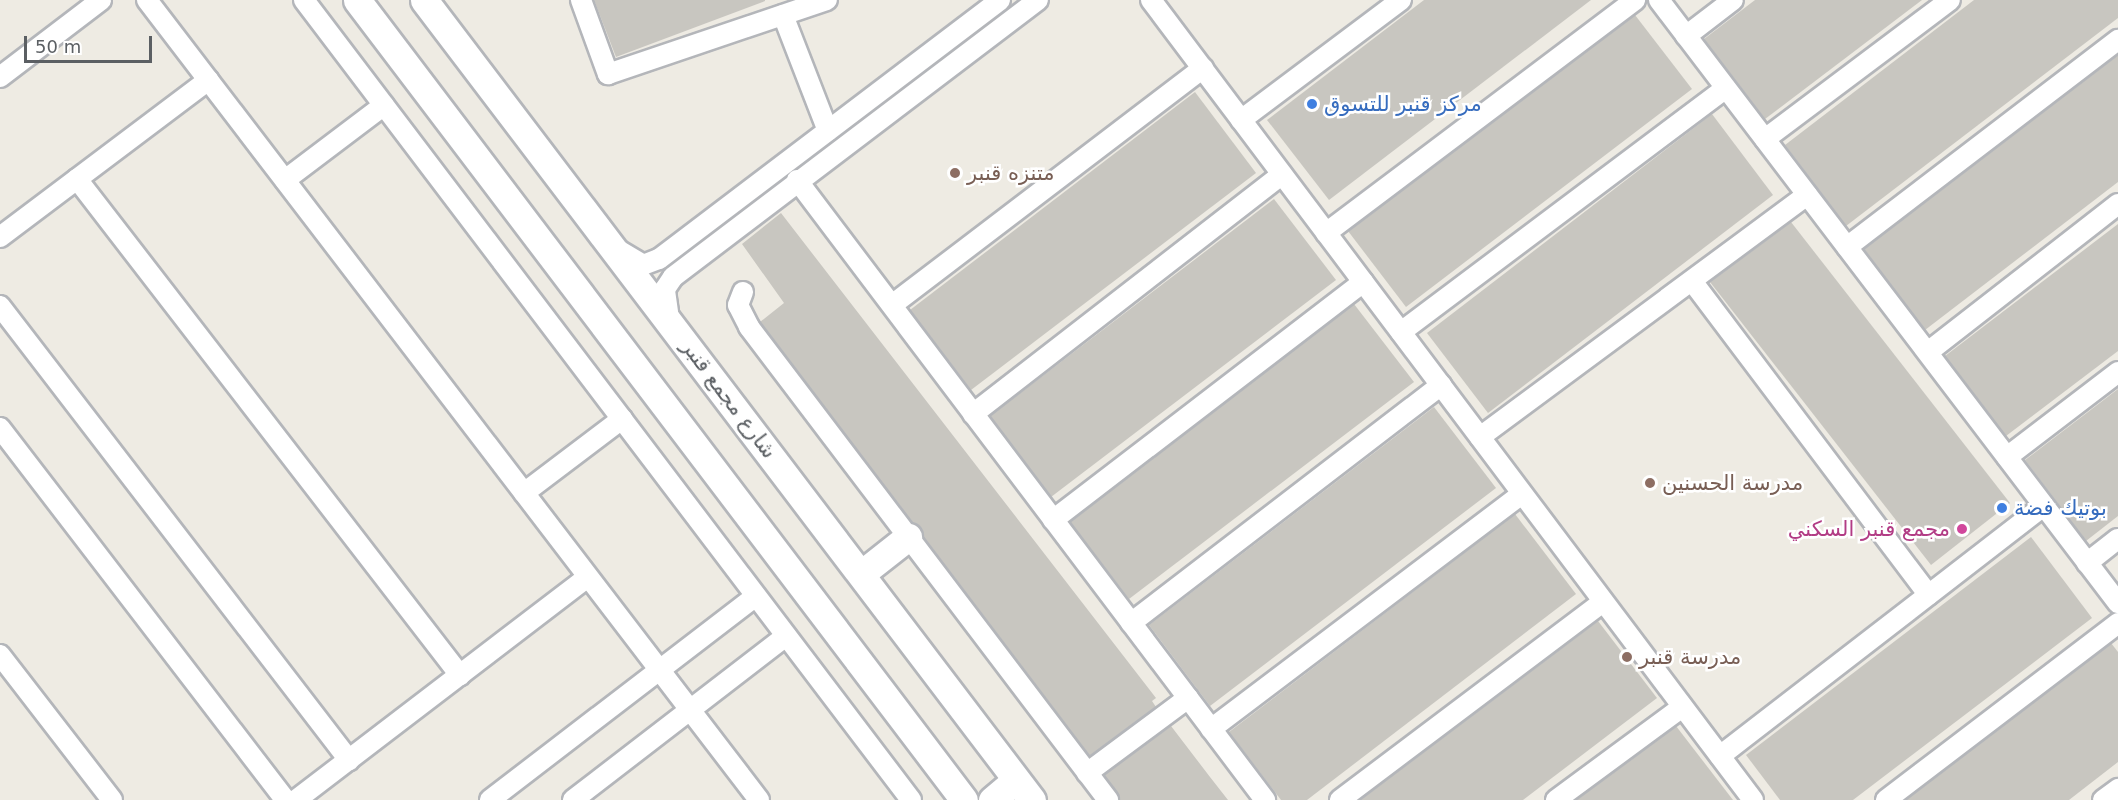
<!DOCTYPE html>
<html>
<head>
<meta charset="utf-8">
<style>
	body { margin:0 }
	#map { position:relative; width:2118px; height:800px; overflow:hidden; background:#eeebe3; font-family:"DejaVu Sans","Noto Sans Arabic",sans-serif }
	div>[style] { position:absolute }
	.building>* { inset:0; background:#c8c6c0 }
	.roads { filter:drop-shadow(2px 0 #b4b6ba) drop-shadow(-2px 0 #b4b6ba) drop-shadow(0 2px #b4b6ba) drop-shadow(0 -2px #b4b6ba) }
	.street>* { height:20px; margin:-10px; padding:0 10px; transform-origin:10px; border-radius:10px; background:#fff }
	.secondary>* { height:27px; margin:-13.5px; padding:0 13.5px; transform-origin:13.5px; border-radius:13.5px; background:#fff }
	.dots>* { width:16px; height:16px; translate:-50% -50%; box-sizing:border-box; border:3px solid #fff; border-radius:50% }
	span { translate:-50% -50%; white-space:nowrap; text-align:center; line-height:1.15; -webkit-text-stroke:5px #fff; paint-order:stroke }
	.shop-label { font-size:21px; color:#366cbe }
	.left { translate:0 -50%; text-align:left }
	.education-label { font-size:21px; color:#785e54 }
	.street-label { font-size:21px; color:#5b5f63 }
	.hotel-label { font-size:21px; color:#b23c85 }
	.right { translate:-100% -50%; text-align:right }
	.scale { position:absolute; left:24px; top:36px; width:128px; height:27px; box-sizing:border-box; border:3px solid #5b5f63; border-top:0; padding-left:8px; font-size:18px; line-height:21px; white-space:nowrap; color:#5b5f63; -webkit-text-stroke:4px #fff; paint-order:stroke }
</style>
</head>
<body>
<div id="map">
	<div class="building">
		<i style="clip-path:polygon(594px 0,765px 0,765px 1px,616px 57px)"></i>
		<i style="clip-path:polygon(1424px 0,1591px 0,1329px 200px,1267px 120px)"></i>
		<i style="clip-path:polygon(1755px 0,1922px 0,1765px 119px,1704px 39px)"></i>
		<i style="clip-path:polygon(1974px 0,2118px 0,2118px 18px,1846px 226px,1785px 145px)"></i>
		<i style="clip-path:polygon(1635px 15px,1692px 89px,1406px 307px,1348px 231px)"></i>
		<i style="clip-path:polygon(2118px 55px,2118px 182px,1925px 330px,1864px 249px)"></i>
		<i style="clip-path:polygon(1195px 92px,1256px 173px,971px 390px,910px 310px)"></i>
		<i style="clip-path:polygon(1712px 114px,1773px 195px,1488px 413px,1427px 333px)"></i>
		<i style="clip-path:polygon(1274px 199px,1336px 280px,1051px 497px,990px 416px)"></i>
		<i style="clip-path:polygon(781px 213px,1156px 698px,1152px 701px,1156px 707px,1090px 756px,760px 322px,784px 303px,742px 244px)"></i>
		<i style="clip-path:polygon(1791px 222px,2010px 503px,1931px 565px,1710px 282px)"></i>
		<i style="clip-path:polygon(2118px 224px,2118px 351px,2006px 436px,1945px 356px)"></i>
		<i style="clip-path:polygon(1354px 304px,1414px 382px,1129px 599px,1070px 522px)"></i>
		<i style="clip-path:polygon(2118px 389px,2118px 516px,2086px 541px,2025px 460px)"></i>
		<i style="clip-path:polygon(1434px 407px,1496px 488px,1210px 706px,1149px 625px)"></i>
		<i style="clip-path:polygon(1515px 514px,1576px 594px,1307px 800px,1281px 800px,1229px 732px)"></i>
		<i style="clip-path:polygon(2031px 537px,2092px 618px,1853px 800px,1780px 800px,1746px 755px)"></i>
		<i style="clip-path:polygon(1598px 621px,1657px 698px,1523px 800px,1360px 800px)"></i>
		<i style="clip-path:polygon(2111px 643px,2118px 652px,2118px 762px,2069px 800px,1906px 800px)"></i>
		<i style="clip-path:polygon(1171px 726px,1210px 777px,1228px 800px,1120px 800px,1104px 775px)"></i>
		<i style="clip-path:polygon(1676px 726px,1733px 800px,1577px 800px,1583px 795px)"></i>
	</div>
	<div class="roads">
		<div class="street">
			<i style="left:147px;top:0;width:1007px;rotate:52.58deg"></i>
			<i style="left:304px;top:0;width:1004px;rotate:52.81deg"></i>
			<i style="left:581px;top:0;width:79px;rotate:70deg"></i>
			<i style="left:608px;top:74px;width:231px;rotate:-18.7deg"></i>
			<i style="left:1151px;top:0;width:1001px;rotate:53.04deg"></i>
			<i style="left:1659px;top:0;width:758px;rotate:52.72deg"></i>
			<i style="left:783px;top:15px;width:124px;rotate:68.8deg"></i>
			<i style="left:1686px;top:36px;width:59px;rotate:-37.5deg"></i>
			<i style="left:0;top:77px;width:127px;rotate:-37.3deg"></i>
			<i style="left:1241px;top:120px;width:200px;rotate:-36.9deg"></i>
			<i style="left:1765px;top:139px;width:231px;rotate:-36.9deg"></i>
			<i style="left:77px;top:179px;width:627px;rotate:52.33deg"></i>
			<i style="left:285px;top:180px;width:124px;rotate:-37.1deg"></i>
			<i style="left:797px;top:180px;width:777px;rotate:52.95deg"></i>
			<i style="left:1326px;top:233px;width:387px;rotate:-37deg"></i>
			<i style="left:0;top:237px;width:261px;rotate:-37deg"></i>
			<i style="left:1847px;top:247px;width:341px;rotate:-37.4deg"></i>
			<i style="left:620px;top:251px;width:27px;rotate:31deg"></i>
			<i style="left:643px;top:265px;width:17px;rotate:-21deg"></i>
			<i style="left:659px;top:259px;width:428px;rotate:-37.2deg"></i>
			<i style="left:1692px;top:281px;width:393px;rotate:53deg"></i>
			<i style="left:743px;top:292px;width:14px;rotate:111deg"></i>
			<i style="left:738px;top:305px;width:25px;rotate:63deg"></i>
			<i style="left:749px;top:327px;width:594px;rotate:52.8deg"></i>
			<i style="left:892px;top:305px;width:391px;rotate:-37.3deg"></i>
			<i style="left:0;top:306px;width:573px;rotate:52.45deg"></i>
			<i style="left:669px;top:319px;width:30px;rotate:-98deg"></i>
			<i style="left:665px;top:289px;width:14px;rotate:-56deg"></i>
			<i style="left:673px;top:277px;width:458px;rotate:-37.2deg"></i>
			<i style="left:1401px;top:332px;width:406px;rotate:-36.9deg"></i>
			<i style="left:1928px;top:352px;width:241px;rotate:-37.9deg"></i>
			<i style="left:973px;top:414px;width:391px;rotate:-37.8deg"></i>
			<i style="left:0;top:428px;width:469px;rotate:52.5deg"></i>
			<i style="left:1480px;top:437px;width:407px;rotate:-36.5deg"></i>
			<i style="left:2007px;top:457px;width:140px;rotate:-37.4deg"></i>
			<i style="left:524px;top:493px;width:123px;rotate:-37.1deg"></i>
			<i style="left:1053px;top:520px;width:391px;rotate:-37.5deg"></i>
			<i style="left:2087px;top:563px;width:39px;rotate:-38deg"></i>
			<i style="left:1131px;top:623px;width:391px;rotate:-37.5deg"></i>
			<i style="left:0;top:655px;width:183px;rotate:52.3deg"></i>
			<i style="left:1211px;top:729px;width:390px;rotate:-37.1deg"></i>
			<i style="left:1720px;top:756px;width:409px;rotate:-37.7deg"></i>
			<i style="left:1087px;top:773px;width:126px;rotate:-36.6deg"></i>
			<i style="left:296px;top:800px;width:367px;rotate:-37.4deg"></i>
			<i style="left:490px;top:800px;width:335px;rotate:-37.5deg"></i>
			<i style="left:573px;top:800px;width:269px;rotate:-37.6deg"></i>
			<i style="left:1340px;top:800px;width:329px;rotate:-37deg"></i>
			<i style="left:1556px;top:800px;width:157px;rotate:-36.4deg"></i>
			<i style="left:1886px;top:800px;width:292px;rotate:-37.3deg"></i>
			<i style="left:2103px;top:800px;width:19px;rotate:-36deg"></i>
		</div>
		<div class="secondary">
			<i style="left:357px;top:0;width:1004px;rotate:52.81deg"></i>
			<i style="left:424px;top:0;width:1005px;rotate:52.77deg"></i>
			<i style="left:861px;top:574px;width:60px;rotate:-38.2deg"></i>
			<i style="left:992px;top:800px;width:31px;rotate:-40deg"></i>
		</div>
	</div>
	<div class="dots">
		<i style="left:1312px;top:104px;background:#3f7fe0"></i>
		<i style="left:955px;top:173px;background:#8d6e63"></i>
		<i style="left:1650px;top:483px;background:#8d6e63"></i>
		<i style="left:2002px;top:508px;background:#3f7fe0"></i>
		<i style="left:1962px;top:529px;background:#d1479c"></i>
		<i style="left:1627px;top:657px;background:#8d6e63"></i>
	</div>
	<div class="shop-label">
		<span class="left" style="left:1324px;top:104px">مركز قنبر للتسوق</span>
		<span class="left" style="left:2014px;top:508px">بوتيك فضة</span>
	</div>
	<div class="education-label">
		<span class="left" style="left:967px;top:173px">متنزه قنبر</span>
		<span class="left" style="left:1662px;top:483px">مدرسة الحسنين</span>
		<span class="left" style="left:1639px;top:657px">مدرسة قنبر</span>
	</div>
	<div class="street-label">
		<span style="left:729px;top:399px;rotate:53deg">شارع مجمع قنبر</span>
	</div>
	<div class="hotel-label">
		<span class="right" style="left:1950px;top:529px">مجمع قنبر السكني</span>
	</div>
	<div class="scale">50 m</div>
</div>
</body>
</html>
